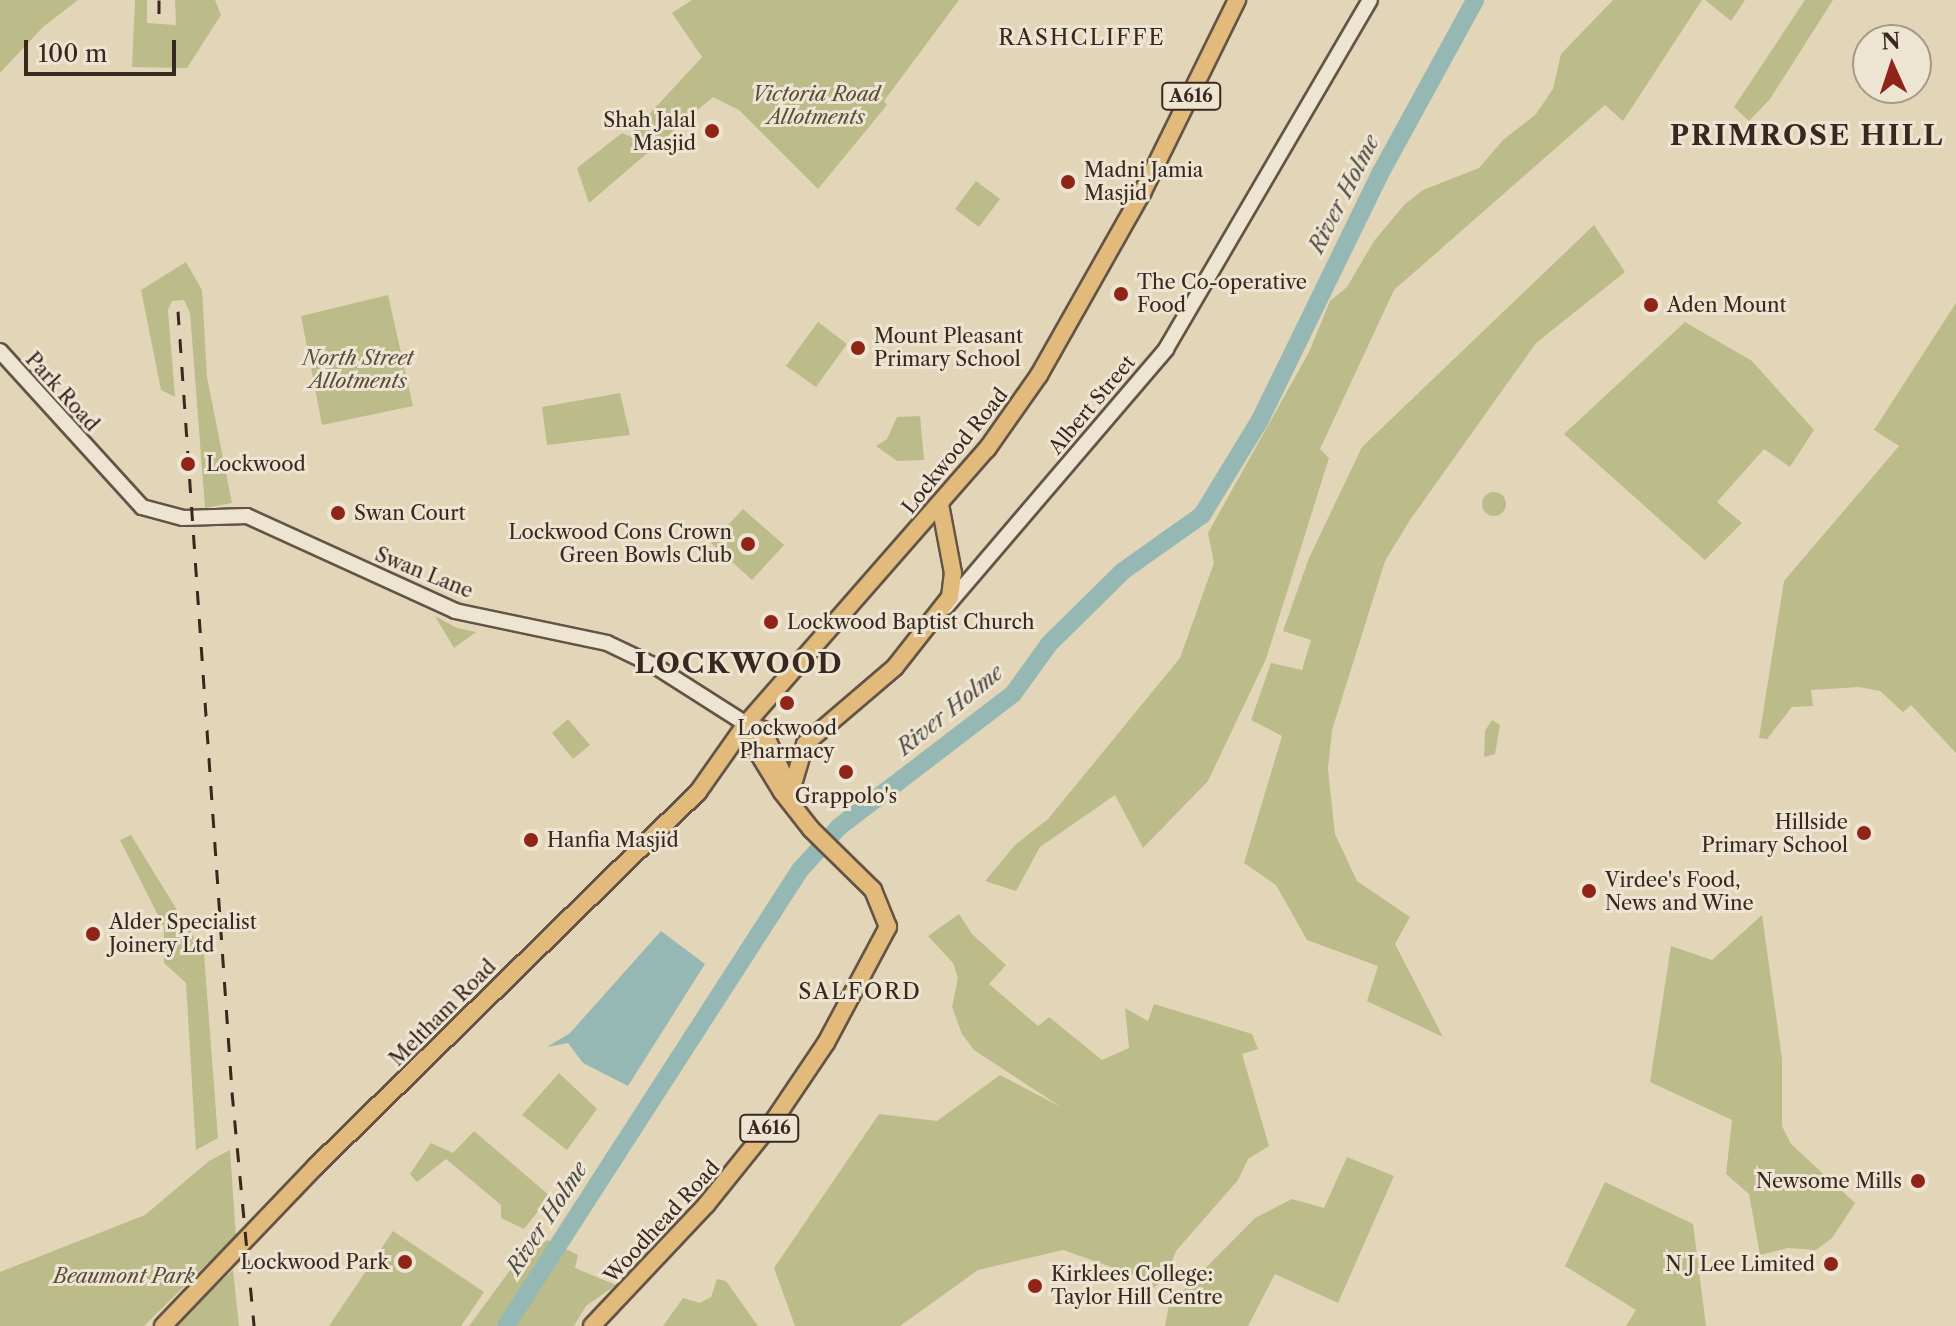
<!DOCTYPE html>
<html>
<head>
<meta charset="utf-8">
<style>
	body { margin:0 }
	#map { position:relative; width:1956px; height:1326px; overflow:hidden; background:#e3d6b8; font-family:"Libre Caslon Text",serif }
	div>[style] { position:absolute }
	.green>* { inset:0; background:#bbbc89 }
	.round { border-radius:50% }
	.water>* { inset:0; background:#96b8b5 }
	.river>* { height:18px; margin:-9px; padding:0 9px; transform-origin:9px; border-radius:9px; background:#96b8b5 }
	.roads { filter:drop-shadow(2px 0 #635446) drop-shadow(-2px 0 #635446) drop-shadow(0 2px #635446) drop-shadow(0 -2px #635446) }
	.minor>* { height:14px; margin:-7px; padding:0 7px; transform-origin:7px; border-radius:7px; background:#ede4d1 }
	.major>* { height:16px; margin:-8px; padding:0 8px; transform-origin:8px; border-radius:8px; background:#e2bb7c }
	.rail>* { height:3px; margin-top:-1.5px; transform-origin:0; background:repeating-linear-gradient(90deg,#382820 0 14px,transparent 0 28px) }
	.dots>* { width:22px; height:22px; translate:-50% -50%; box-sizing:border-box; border:4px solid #ede4d1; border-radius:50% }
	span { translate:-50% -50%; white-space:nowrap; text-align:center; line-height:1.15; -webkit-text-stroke:6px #ede4d1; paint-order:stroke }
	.shield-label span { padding:2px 6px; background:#ede4d1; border:2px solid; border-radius:6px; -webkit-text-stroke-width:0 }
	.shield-label { font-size:18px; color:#382820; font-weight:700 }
	.park-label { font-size:20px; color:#594d3a; font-style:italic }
	.poi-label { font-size:20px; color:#382820 }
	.right { translate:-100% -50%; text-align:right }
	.left { translate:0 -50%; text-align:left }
	.street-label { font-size:20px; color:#382820 }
	.neighbourhood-label { font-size:22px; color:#382820; letter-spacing:2px }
	.water-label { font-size:22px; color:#504c45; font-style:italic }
	.district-label { font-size:28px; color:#382820; font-weight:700; letter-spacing:2px }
	.north { position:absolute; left:1852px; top:24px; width:80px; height:80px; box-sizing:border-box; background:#ede4d1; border:2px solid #a5998a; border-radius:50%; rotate:357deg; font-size:22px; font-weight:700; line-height:32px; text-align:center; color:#382820 }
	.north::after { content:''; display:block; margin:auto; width:28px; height:36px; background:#8f2418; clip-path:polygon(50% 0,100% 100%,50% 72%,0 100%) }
	.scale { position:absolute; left:24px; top:40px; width:152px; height:36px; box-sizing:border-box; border:4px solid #382820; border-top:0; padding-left:10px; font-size:24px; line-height:28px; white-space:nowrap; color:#382820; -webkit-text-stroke:6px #ede4d1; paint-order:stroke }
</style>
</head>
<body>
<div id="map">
	<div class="green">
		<i style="clip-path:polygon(0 0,78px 0,43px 27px,0 73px)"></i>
		<i style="clip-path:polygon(135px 0,147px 0,147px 23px,176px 25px,175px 0,215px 0,221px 15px,187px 68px,132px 67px)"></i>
		<i style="clip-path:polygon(692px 0,959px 0,884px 101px,887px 105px,818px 189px,739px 110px,713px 97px,589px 203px,577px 168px,622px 133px,629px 136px,702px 57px,672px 13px)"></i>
		<i style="clip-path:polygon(1613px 0,1702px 0,1623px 121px,1605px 105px,1394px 290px,1320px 449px,1329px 458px,1266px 659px,1208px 781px,1143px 848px,1115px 795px,1040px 847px,1016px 891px,985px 881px,1015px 845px,1048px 819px,1180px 658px,1214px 563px,1208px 533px,1309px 352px,1330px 301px,1347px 287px,1374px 241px,1404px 205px,1423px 190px,1479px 168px,1503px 140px,1536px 114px,1553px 89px,1561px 54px)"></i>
		<i style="clip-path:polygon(1705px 0,1745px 0,1731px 21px)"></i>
		<i style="clip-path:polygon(1805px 0,1833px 0,1770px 99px,1749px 121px,1734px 107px)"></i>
		<i style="clip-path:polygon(976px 181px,1000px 199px,979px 227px,955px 209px)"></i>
		<i style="clip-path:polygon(1594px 225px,1625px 272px,1536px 343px,1410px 520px,1385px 561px,1332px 730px,1328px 769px,1335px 834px,1357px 881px,1410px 917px,1395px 944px,1443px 1037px,1367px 1001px,1378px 966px,1307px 940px,1276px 885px,1244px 863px,1282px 736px,1251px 720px,1271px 663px,1302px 670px,1311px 640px,1283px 631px,1309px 558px,1362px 447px)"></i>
		<i style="clip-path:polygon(186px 262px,202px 290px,207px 377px,232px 503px,205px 508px,190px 313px,184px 300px,172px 301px,168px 310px,175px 397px,161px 390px,141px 290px)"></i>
		<i style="clip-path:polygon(388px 295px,413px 406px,322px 425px,301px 316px)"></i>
		<i style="clip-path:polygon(1956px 303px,1956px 753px,1911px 705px,1903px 712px,1880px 691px,1859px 687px,1811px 690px,1813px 706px,1792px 707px,1767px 739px,1759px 738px,1784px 581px,1899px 446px,1874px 430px)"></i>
		<i style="clip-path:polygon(818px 322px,847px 344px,816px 387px,786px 366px)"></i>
		<i style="clip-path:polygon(1685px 322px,1752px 361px,1814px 430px,1790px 467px,1764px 449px,1717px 502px,1742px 523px,1705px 560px,1564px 434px)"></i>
		<i style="clip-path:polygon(620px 393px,630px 435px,547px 445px,542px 407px)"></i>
		<i style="clip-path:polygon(920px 416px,924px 460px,897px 461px,876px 446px,887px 439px,897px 417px)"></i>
		<i class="round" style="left:1482px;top:492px;width:24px;height:24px"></i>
		<i style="clip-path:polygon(743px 509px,784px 545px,752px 580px,711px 543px)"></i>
		<i style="clip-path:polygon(435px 616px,457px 628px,476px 632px,454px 648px)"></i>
		<i style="clip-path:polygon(568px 719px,590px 745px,573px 759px,552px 733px)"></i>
		<i style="clip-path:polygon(1492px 720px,1500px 725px,1495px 754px,1484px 757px,1485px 731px)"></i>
		<i style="clip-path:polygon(131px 835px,204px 954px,218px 1138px,196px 1150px,186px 983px,164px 963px,164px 927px,120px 840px)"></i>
		<i style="clip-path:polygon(959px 914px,972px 934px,1006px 965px,989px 984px,1038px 1026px,1049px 1017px,1102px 1060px,1129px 1048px,1125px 1008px,1148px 1021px,1154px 1004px,1252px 1034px,1258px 1049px,1242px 1054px,1269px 1146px,1248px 1159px,1238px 1180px,1176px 1251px,1165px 1279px,1146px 1293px,1143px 1278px,1063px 1250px,978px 1270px,900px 1326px,795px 1326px,774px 1268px,879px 1114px,937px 1121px,1000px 1075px,1061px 1107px,974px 1050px,962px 1034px,952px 1007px,958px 978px,953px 963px,928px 936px)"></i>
		<i style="clip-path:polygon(1762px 915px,1782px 1059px,1782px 1126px,1791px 1144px,1855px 1203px,1832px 1238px,1816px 1250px,1788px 1248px,1760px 1255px,1749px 1194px,1726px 1174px,1732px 1120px,1650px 1082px,1671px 946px,1712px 960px)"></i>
		<i style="clip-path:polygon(559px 1073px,597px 1109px,567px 1150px,522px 1115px)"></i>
		<i style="clip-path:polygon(474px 1131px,550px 1196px,524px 1229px,501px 1218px,501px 1205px,446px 1159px,417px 1182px,410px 1174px,431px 1143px,453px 1153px)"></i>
		<i style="clip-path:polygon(230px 1150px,237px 1252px,208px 1263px,144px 1326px,0 1326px,0 1272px,145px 1215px,209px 1161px)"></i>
		<i style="clip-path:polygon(1347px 1157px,1394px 1176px,1338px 1303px,1275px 1274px,1248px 1326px,1165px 1326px,1169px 1305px,1255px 1218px,1292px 1199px,1324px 1208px)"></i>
		<i style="clip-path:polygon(1605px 1182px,1693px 1224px,1706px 1326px,1626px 1326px,1636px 1310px,1565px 1266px)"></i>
		<i style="clip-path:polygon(393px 1231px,484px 1292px,461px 1326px,329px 1326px)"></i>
		<i style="clip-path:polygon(547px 1240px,578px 1255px,575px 1268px,616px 1285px,586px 1306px,574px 1326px,469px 1326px,511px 1269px)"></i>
		<i style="clip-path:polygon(233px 1270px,239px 1326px,174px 1326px,183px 1317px)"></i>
		<i style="clip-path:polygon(717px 1279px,726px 1281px,758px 1326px,663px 1326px,683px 1298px,700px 1303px,711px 1297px)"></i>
	</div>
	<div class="water">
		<i style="clip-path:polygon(661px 931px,705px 964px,628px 1086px,583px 1063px,568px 1043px,547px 1047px,570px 1033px)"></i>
	</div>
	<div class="river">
		<i style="left:506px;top:1326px;width:543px;rotate:-57.19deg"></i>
		<i style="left:800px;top:870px;width:58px;rotate:-47.8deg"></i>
		<i style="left:839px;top:827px;width:219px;rotate:-37.4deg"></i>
		<i style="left:1013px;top:694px;width:62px;rotate:-54.2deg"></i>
		<i style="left:1049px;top:644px;width:104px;rotate:-44.6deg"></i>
		<i style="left:1123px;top:571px;width:97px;rotate:-35.3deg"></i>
		<i style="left:1202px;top:515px;width:111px;rotate:-58.6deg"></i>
		<i style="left:1260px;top:420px;width:276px;rotate:-64deg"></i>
		<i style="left:1381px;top:172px;width:196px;rotate:-61.3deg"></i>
	</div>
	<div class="roads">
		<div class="minor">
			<i style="left:0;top:351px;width:211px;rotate:47.7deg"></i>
			<i style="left:142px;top:507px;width:42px;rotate:15deg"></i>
			<i style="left:183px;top:518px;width:64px;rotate:-1.8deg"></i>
			<i style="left:247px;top:516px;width:229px;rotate:24.5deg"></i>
			<i style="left:455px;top:611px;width:155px;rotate:11.9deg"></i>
			<i style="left:607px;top:643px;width:53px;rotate:25.6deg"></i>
			<i style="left:655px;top:666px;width:108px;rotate:32.5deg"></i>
			<i style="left:946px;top:607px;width:339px;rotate:-49.5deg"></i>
			<i style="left:1166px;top:349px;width:404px;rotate:-59.7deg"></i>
		</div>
		<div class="major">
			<i style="left:746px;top:724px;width:18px;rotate:19deg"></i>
			<i style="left:763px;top:730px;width:68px;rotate:65.7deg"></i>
			<i style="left:791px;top:791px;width:49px;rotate:-73.4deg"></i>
			<i style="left:805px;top:744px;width:118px;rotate:-40.5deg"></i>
			<i style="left:895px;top:667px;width:89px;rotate:-51.8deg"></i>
			<i style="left:950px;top:597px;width:24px;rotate:-83deg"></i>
			<i style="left:953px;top:573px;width:70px;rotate:-100.7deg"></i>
			<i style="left:163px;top:1326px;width:220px;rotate:-46.3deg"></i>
			<i style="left:315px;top:1167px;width:536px;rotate:-44.4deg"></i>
			<i style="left:698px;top:792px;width:83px;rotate:-54.8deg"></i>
			<i style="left:746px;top:724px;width:366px;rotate:-48.8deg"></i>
			<i style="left:987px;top:449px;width:90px;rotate:-54.9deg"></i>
			<i style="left:1039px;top:375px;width:211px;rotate:-60.5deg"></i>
			<i style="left:1143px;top:191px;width:213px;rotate:-63.8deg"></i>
			<i style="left:592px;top:1326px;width:166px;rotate:-46.7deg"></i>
			<i style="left:706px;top:1205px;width:105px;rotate:-51.2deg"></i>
			<i style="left:772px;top:1123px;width:97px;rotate:-56deg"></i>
			<i style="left:826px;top:1043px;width:132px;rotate:-61.9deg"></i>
			<i style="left:888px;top:927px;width:40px;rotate:-112deg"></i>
			<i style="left:873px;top:890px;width:87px;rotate:-135.5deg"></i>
			<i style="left:811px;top:829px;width:47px;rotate:-128.1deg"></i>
			<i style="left:782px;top:792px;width:63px;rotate:-121.4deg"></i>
			<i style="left:749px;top:738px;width:14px;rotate:-102deg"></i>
		</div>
	</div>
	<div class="rail">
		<i style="left:159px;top:0;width:14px;rotate:90deg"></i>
		<i style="left:178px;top:311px;width:783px;rotate:86.04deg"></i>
		<i style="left:232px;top:1092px;width:235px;rotate:84.6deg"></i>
	</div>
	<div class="dots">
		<i style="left:712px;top:131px;background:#8f2418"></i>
		<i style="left:1068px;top:182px;background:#8f2418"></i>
		<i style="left:1121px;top:294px;background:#8f2418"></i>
		<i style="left:1651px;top:305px;background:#8f2418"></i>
		<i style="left:858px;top:348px;background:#8f2418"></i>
		<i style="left:188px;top:464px;background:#8f2418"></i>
		<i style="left:338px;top:513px;background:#8f2418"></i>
		<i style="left:748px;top:544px;background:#8f2418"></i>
		<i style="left:771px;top:622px;background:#8f2418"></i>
		<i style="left:787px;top:703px;background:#8f2418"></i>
		<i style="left:846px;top:772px;background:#8f2418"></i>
		<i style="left:1864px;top:833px;background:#8f2418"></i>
		<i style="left:531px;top:840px;background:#8f2418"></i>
		<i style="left:1589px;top:891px;background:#8f2418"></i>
		<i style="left:93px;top:934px;background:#8f2418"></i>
		<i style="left:1918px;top:1181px;background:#8f2418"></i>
		<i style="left:405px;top:1262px;background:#8f2418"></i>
		<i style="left:1831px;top:1264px;background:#8f2418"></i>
		<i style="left:1035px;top:1286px;background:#8f2418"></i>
	</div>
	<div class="shield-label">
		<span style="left:1191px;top:96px">A616</span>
		<span style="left:769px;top:1128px">A616</span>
	</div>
	<div class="park-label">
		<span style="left:816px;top:106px">Victoria Road<br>Allotments</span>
		<span style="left:358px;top:370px">North Street<br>Allotments</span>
		<span style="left:124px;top:1276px">Beaumont Park</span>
	</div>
	<div class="poi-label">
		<span class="right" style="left:696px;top:132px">Shah Jalal<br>Masjid</span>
		<span class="left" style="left:1084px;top:182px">Madni Jamia<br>Masjid</span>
		<span class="left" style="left:1137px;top:294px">The Co-operative<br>Food</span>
		<span class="left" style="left:1667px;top:305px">Aden Mount</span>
		<span class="left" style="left:874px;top:348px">Mount Pleasant<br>Primary School</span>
		<span class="left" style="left:206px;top:464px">Lockwood</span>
		<span class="left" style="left:354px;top:513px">Swan Court</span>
		<span class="right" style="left:732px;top:544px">Lockwood Cons Crown<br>Green Bowls Club</span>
		<span class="left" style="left:787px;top:622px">Lockwood Baptist Church</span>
		<span style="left:787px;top:740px">Lockwood<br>Pharmacy</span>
		<span style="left:846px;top:796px">Grappolo's</span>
		<span class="right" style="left:1848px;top:834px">Hillside<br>Primary School</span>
		<span class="left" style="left:547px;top:840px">Hanfia Masjid</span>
		<span class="left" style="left:1605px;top:892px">Virdee's Food,<br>News and Wine</span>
		<span class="left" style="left:109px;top:934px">Alder Specialist<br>Joinery Ltd</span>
		<span class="right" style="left:1902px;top:1181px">Newsome Mills</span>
		<span class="right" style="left:389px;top:1262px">Lockwood Park</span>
		<span class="right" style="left:1815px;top:1264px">N J Lee Limited</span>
		<span class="left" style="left:1051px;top:1286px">Kirklees College:<br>Taylor Hill Centre</span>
	</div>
	<div class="street-label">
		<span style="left:62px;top:392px;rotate:48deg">Park Road</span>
		<span style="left:1092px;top:405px;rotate:-50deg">Albert Street</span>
		<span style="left:955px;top:451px;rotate:-51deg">Lockwood Road</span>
		<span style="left:424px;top:573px;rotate:22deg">Swan Lane</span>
		<span style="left:443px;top:1013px;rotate:-45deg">Meltham Road</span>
		<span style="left:662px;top:1222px;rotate:-47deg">Woodhead Road</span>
	</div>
	<div class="neighbourhood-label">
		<span style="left:1082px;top:38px">RASHCLIFFE</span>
		<span style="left:860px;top:992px">SALFORD</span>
	</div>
	<div class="water-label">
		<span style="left:1344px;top:194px;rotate:-63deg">River Holme</span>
		<span style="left:950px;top:710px;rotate:-39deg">River Holme</span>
		<span style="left:547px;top:1218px;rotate:-57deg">River Holme</span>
	</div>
	<div class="district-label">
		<span style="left:1807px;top:135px">PRIMROSE HILL</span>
		<span style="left:739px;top:663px">LOCKWOOD</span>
	</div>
	<div class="north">N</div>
	<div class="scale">100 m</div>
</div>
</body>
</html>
